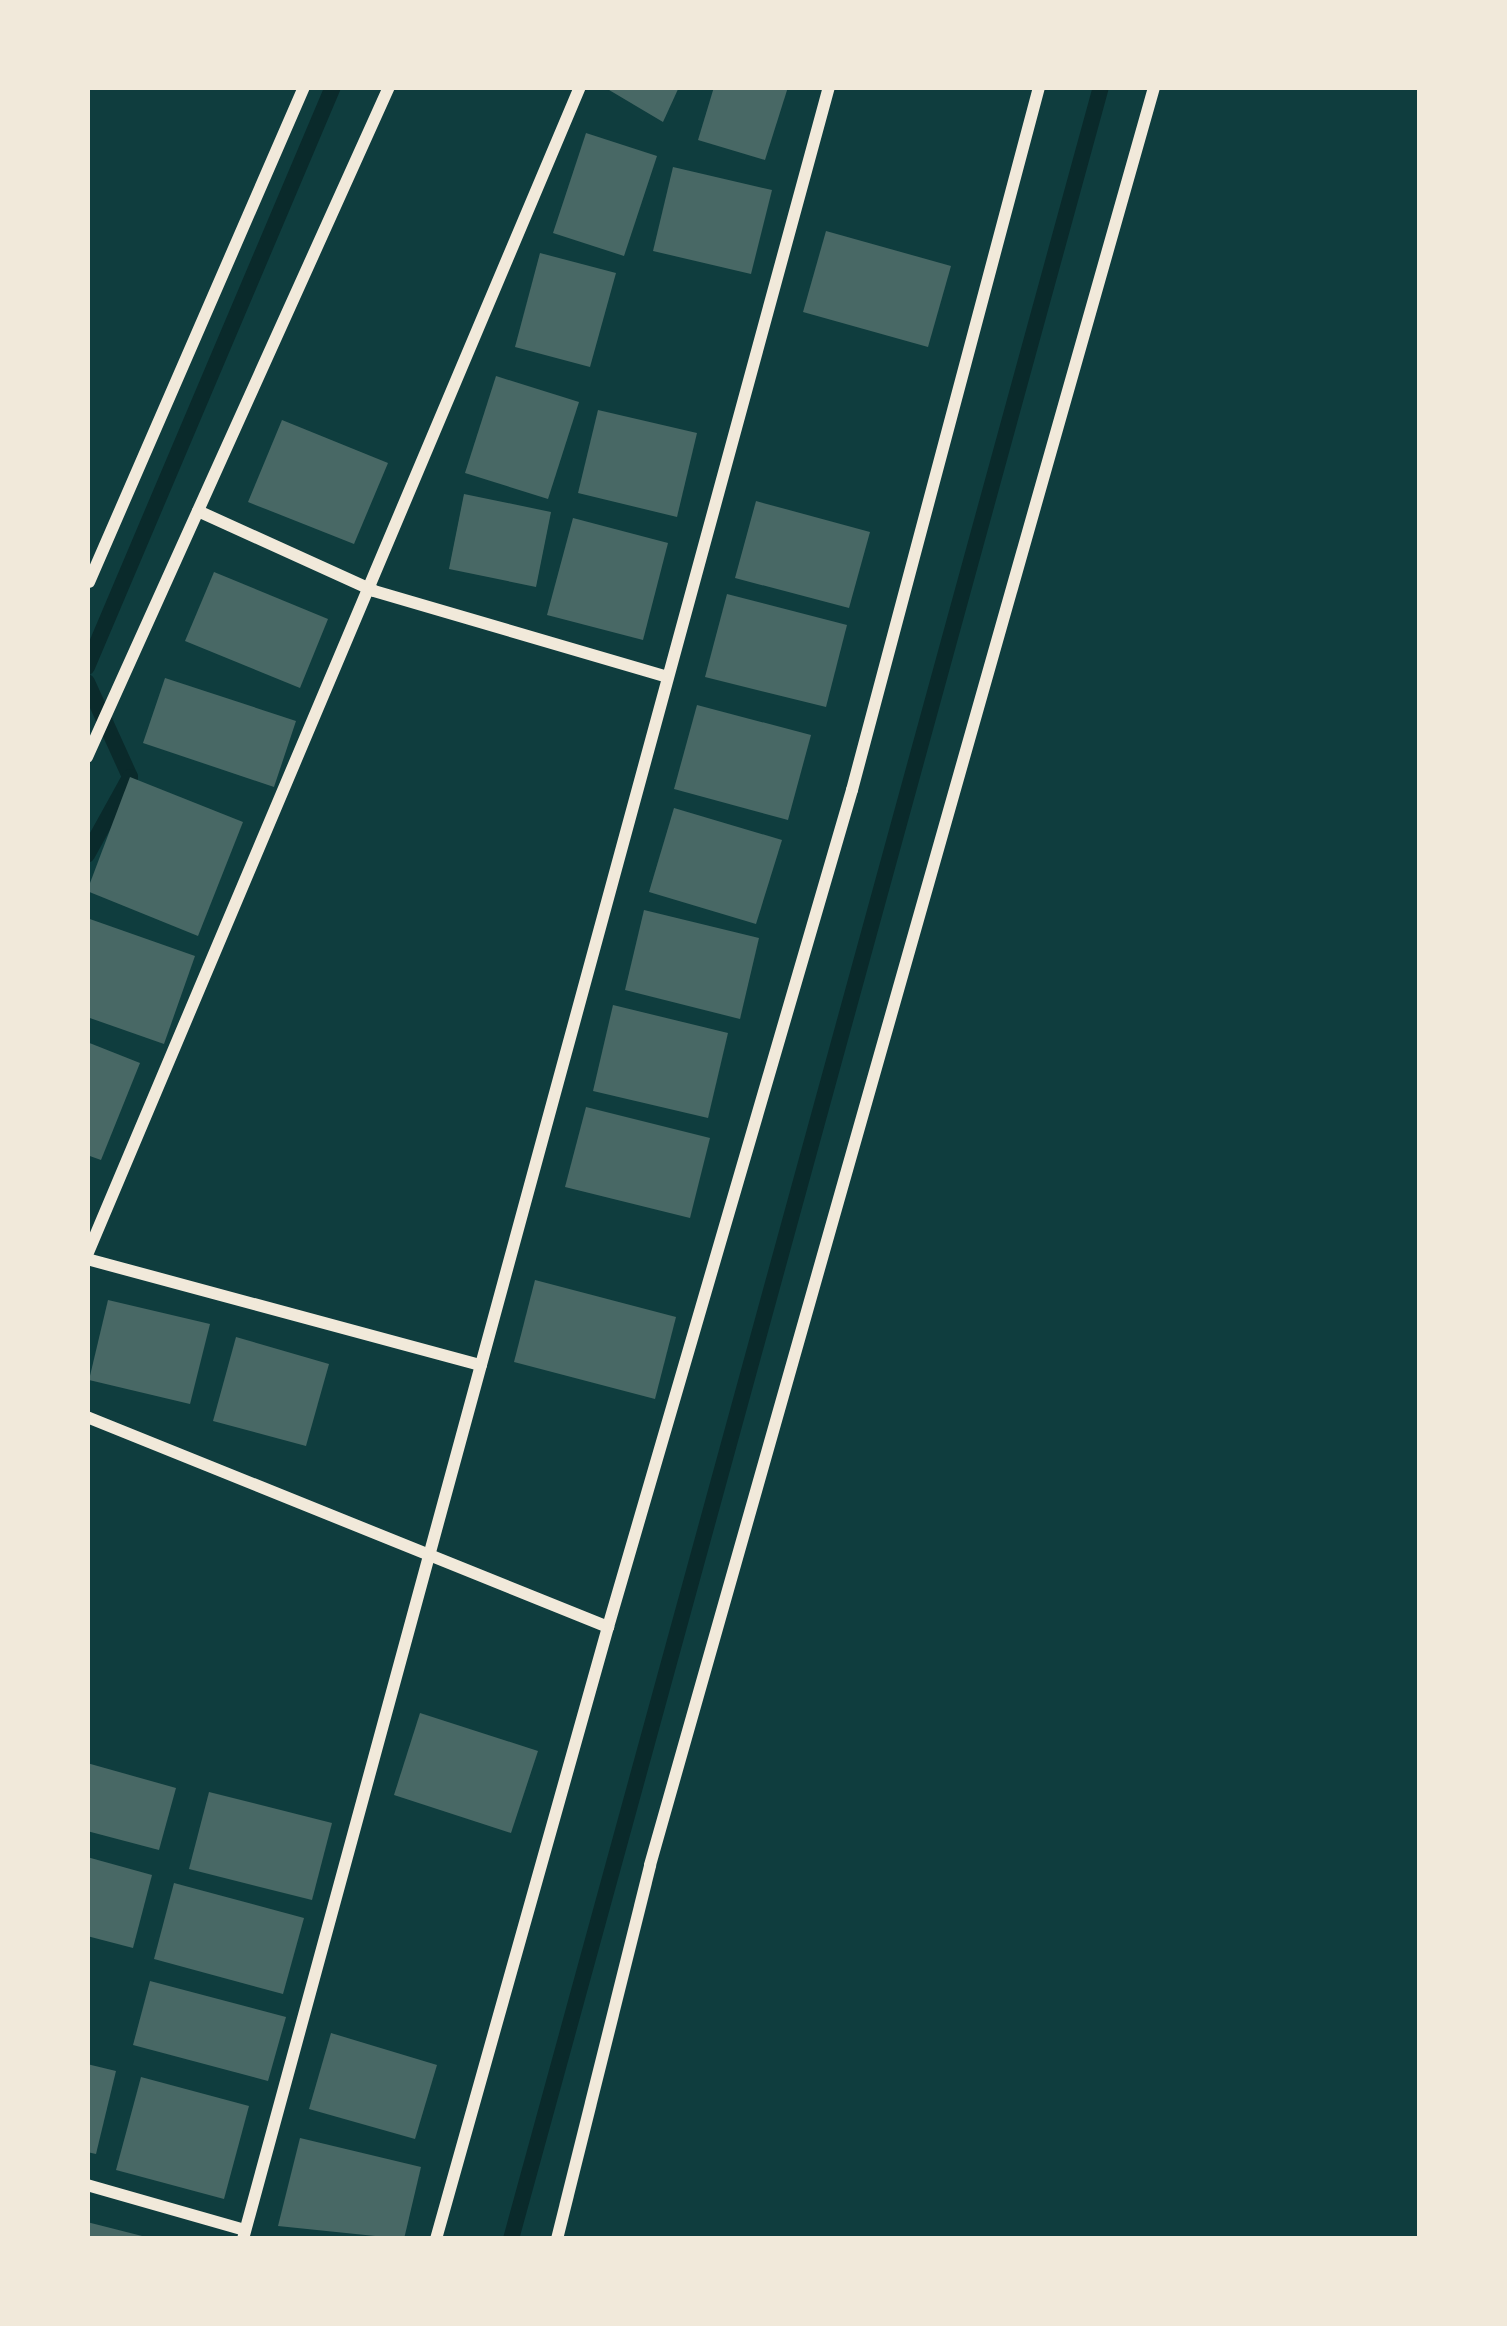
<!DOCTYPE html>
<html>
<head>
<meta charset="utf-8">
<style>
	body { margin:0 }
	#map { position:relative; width:1507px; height:2326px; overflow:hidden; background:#0f3d3e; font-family:"Public Sans",sans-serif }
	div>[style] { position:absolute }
	.stream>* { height:16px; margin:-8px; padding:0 8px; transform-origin:8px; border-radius:8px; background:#0a2a2b }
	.building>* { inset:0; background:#486865 }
	.minor>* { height:12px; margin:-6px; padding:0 6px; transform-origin:6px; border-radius:6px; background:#f1e9da }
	span { translate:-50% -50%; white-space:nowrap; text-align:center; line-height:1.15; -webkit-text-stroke:9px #f1e9da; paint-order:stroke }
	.frame { position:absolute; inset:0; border:90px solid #f1e9da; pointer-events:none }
</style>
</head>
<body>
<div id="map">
	<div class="stream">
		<i style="left:87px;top:667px;width:630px;rotate:-67.02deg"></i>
		<i style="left:87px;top:682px;width:104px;rotate:65.6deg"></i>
		<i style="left:130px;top:777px;width:89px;rotate:118.9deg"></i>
		<i style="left:511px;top:2239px;width:2231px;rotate:-74.67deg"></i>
	</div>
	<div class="building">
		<i style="clip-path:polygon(604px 87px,679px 87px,663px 122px)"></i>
		<i style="clip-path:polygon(714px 87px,788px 87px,765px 160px,698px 140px)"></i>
		<i style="clip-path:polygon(586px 133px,657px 156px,624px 256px,553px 233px)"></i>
		<i style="clip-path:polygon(673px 167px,772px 190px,751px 274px,653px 251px)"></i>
		<i style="clip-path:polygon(826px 231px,951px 266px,928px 347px,803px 312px)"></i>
		<i style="clip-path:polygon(540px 253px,616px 273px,590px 367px,515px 347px)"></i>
		<i style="clip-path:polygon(496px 376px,579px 402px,548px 499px,465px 473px)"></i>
		<i style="clip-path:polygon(598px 410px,697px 433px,677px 517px,578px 493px)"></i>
		<i style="clip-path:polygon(282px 420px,388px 463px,354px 544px,248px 502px)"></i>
		<i style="clip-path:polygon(464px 494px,551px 512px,536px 587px,449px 569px)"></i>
		<i style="clip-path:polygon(756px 501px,870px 532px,849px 608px,735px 578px)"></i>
		<i style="clip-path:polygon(573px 518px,668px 543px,643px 640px,547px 615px)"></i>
		<i style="clip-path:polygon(214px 572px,328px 619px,300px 688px,185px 641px)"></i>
		<i style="clip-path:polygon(727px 594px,847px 625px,826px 707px,705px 677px)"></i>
		<i style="clip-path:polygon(165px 678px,296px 721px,274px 787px,143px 743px)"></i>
		<i style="clip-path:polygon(697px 705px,811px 735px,788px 820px,674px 789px)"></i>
		<i style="clip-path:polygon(130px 777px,243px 822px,198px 936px,87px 891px)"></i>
		<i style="clip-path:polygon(674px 808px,782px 840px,756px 924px,649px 892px)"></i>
		<i style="clip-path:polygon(644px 910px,759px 938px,740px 1019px,625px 990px)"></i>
		<i style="clip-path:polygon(87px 918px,195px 956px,164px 1044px,87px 1017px)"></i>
		<i style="clip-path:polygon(613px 1005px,728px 1033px,708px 1118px,593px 1091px)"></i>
		<i style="clip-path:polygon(87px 1042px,140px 1063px,101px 1160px,87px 1155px)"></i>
		<i style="clip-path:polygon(586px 1107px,710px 1138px,690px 1218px,565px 1187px)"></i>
		<i style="clip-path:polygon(535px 1280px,676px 1317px,655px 1399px,514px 1362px)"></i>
		<i style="clip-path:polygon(108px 1300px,210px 1324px,190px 1404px,89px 1380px)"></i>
		<i style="clip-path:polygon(236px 1337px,329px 1364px,306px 1446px,213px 1421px)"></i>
		<i style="clip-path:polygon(420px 1713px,538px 1751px,511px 1833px,394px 1795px)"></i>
		<i style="clip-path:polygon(87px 1763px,176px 1788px,159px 1850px,87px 1831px)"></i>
		<i style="clip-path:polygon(209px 1792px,332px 1823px,312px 1900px,189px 1869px)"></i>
		<i style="clip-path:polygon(87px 1857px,152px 1875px,133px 1948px,87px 1936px)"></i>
		<i style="clip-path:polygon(174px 1883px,304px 1918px,283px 1994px,154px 1959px)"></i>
		<i style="clip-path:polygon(150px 1981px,286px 2017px,268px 2081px,133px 2045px)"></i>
		<i style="clip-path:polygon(331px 2033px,437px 2065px,415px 2139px,309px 2109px)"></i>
		<i style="clip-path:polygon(87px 2064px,116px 2071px,96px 2154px,87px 2152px)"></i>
		<i style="clip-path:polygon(141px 2077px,249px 2106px,224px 2199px,116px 2170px)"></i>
		<i style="clip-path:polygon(300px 2138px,421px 2167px,404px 2239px,278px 2226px)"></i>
		<i style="clip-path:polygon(87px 2222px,146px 2237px,145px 2239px,87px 2239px)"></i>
	</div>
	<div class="minor">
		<i style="left:198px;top:511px;width:193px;rotate:24.4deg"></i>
		<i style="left:374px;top:591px;width:306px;rotate:16.3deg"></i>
		<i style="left:89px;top:582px;width:540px;rotate:-66.52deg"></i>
		<i style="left:87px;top:757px;width:735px;rotate:-65.74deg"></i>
		<i style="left:87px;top:1255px;width:1268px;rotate:-67.12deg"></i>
		<i style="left:87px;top:1259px;width:408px;rotate:15.1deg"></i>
		<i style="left:87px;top:1417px;width:562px;rotate:21.95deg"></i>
		<i style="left:608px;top:1627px;width:872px;rotate:-73.75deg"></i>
		<i style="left:852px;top:790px;width:727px;rotate:-75.1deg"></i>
		<i style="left:87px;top:2185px;width:164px;rotate:15.9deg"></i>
		<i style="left:243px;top:2239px;width:2230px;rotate:-74.77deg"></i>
		<i style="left:436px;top:2239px;width:636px;rotate:-74.3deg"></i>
		<i style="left:557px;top:2239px;width:385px;rotate:-76deg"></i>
		<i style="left:650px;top:1865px;width:1848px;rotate:-74.17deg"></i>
	</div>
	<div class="frame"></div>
</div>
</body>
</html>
